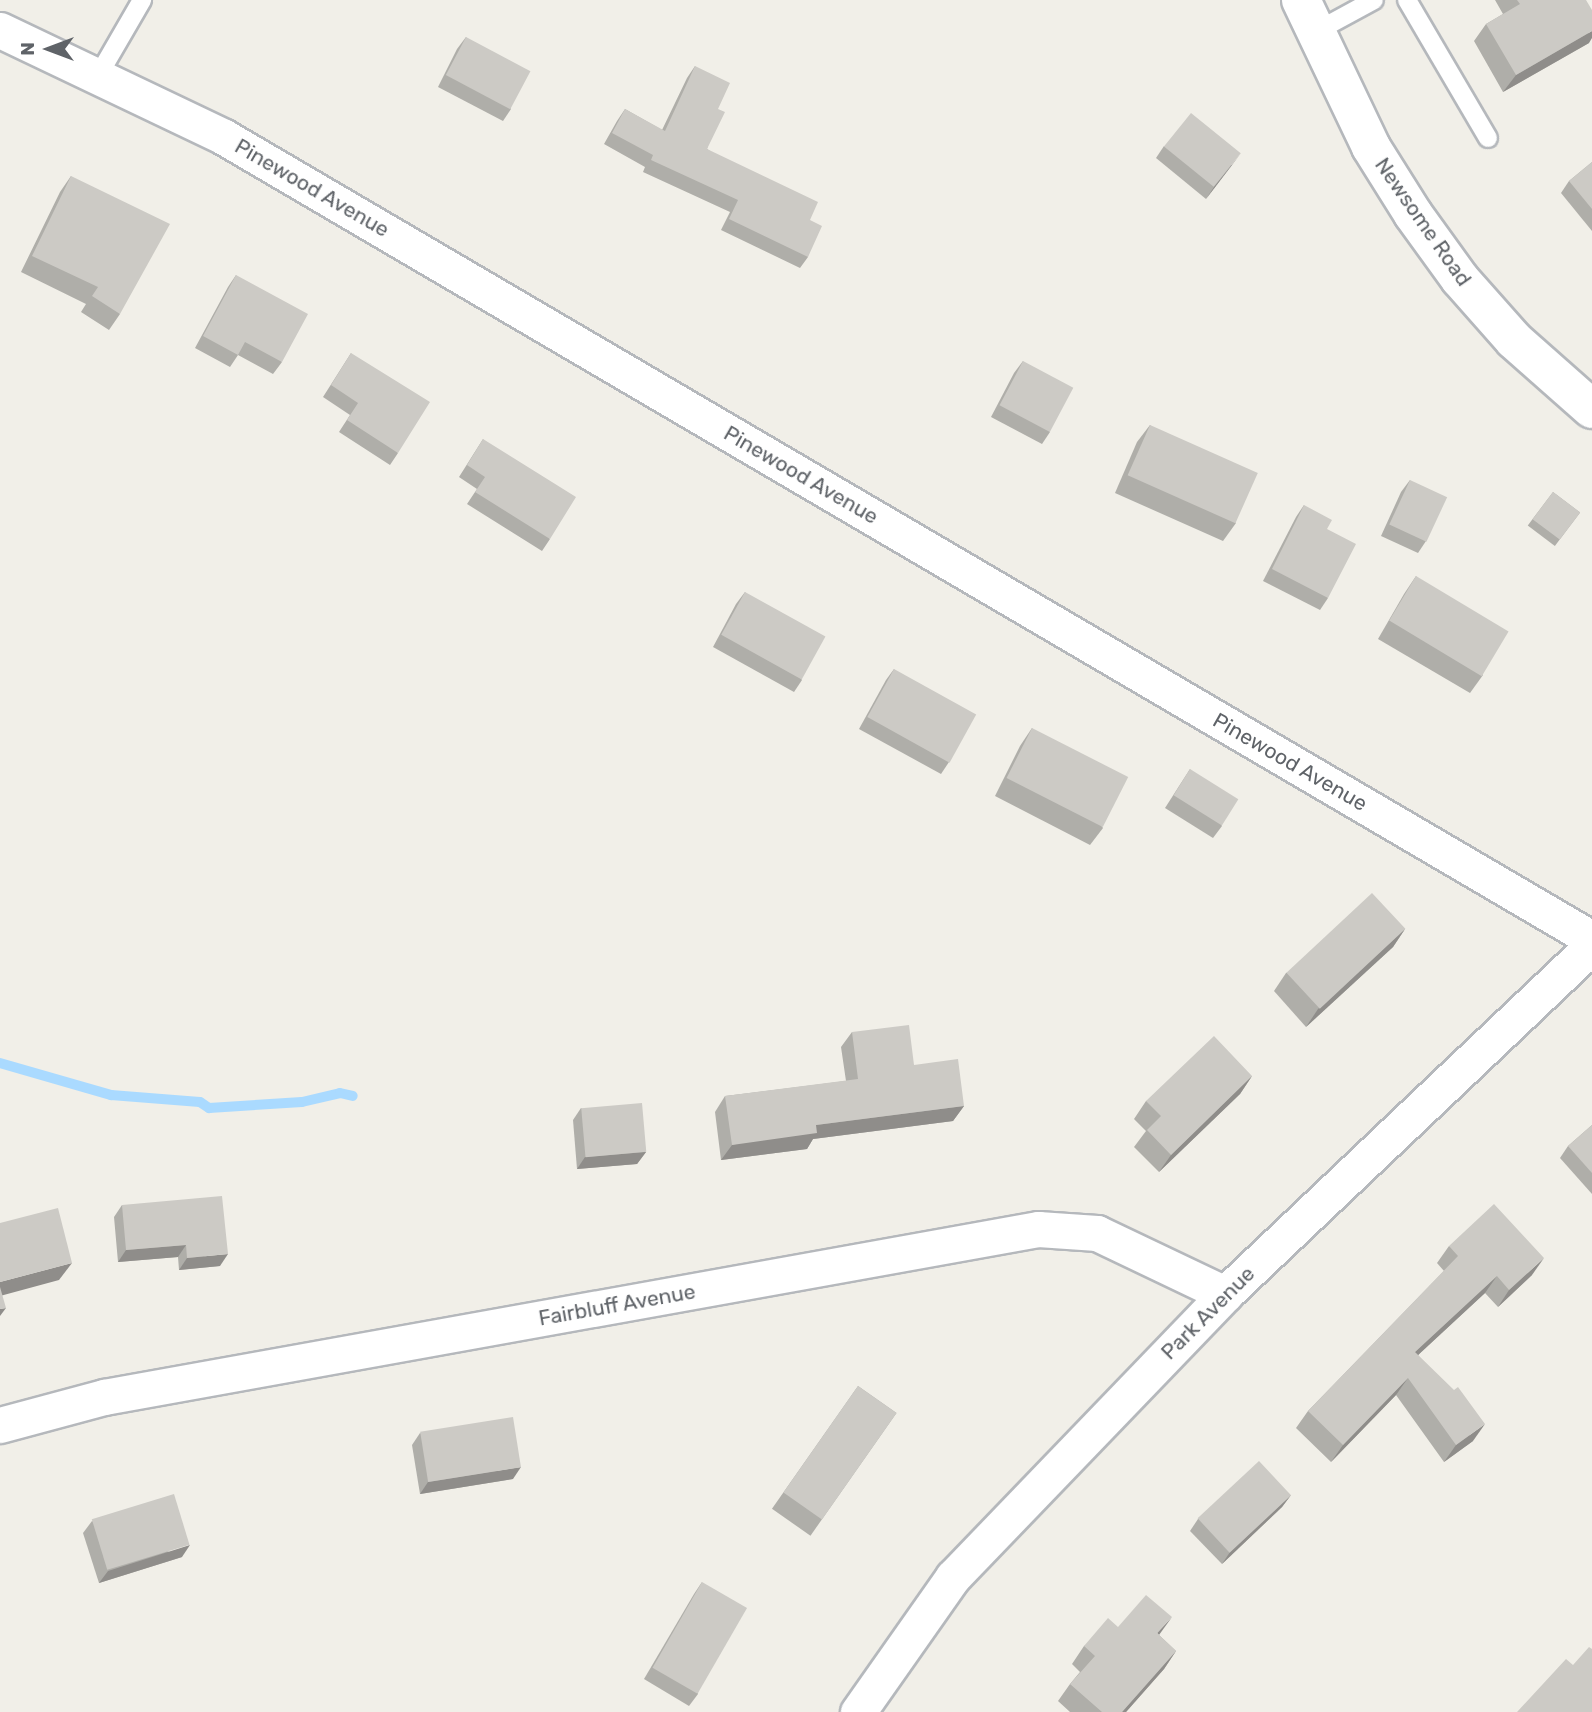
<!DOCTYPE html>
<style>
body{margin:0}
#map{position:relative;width:1592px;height:1712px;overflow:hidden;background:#f1efe8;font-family:Rubik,sans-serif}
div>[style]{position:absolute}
.stream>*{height:10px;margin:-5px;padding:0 5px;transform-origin:5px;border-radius:5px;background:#aadaff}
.roads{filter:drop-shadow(2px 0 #b5b8bc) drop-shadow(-2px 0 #b5b8bc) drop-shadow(0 2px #b5b8bc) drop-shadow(0 -2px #b5b8bc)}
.service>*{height:18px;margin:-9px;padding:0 9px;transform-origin:9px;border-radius:9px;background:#fff}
.minor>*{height:35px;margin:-17.5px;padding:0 17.5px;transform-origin:17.5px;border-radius:17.5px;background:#fff}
.tertiary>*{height:38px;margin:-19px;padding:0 19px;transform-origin:19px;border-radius:19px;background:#fff}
.wall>*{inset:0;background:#afaea9;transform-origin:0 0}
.shaded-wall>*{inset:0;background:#8f8d8a}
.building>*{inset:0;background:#cccac5;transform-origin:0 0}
span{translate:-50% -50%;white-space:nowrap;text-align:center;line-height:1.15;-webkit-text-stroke:6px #fff;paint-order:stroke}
.street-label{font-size:21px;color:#5f6368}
.north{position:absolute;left:14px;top:14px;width:70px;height:70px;-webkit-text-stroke:5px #fff;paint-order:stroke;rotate:270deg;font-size:19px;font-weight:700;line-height:28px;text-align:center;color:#5f6368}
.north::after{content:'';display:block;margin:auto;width:24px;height:32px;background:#5f6368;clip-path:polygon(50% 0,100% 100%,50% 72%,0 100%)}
</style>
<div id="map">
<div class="stream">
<i style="left:0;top:1063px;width:116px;rotate:16.1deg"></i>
<i style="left:111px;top:1095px;width:89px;rotate:4.5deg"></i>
<i style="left:200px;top:1102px;width:11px;rotate:34deg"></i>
<i style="left:209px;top:1108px;width:93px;rotate:-3.7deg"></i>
<i style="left:302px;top:1102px;width:39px;rotate:-13deg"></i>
<i style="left:340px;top:1093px;width:13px;rotate:13deg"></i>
</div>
<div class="roads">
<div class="service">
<i style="left:1407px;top:0;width:160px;rotate:59.6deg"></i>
<i style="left:1315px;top:32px;width:67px;rotate:-28.5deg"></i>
<i style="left:98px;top:76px;width:88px;rotate:-59.9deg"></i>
</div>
<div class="minor">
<i style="left:0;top:30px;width:248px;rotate:25.5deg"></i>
<i style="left:224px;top:137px;width:1586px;rotate:30.38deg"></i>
<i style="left:0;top:1425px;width:108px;rotate:-15.1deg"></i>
<i style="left:104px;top:1397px;width:949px;rotate:-10.2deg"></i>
<i style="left:1038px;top:1229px;width:59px;rotate:3.9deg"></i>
<i style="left:1097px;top:1233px;width:142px;rotate:25.5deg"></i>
<i style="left:858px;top:1712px;width:165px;rotate:-54.9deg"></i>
<i style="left:953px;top:1577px;width:393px;rotate:-46.1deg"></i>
<i style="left:1225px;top:1294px;width:506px;rotate:-43.48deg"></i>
</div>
<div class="tertiary">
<i style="left:1301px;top:0;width:163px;rotate:64.5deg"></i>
<i style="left:1371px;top:147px;width:79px;rotate:57.9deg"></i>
<i style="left:1413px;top:214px;width:80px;rotate:54.1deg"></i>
<i style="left:1460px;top:279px;width:81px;rotate:48.5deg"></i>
<i style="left:1514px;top:340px;width:104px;rotate:41.5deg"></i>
</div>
</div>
<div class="wall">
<i style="clip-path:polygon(1495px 0,1586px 0,1589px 43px,1503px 92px,1474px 41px,1486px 24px,1503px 14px)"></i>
<i style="clip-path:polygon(466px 37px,511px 109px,503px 121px,438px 87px,457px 49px)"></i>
<i style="clip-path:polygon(695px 66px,718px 109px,707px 149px,810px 220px,808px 257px,800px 268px,721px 230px,730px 212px,643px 172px,645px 167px,604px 144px,617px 121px,625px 109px,662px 130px,687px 78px)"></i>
<i style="clip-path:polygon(1164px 146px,1232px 165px,1206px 199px,1156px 158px)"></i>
<i style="clip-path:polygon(1592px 162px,1592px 231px,1561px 193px,1569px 181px)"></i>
<i style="clip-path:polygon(71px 176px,120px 314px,109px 330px,81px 312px,86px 304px,21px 272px,60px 192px)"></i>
<i style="clip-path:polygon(236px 275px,282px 362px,273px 374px,238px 355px,230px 367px,195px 348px,228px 287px)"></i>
<i style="clip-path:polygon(351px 353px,398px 453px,390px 465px,339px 432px,350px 415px,323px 397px)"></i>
<i style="clip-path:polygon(1023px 361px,1050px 432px,1042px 444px,991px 417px,1014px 373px)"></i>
<i style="clip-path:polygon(1150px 425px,1236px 523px,1223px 541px,1115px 493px,1137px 442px)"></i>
<i style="clip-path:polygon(483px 439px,550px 539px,542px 551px,467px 504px,477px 489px,459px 477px)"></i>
<i style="clip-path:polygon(1410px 480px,1426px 541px,1418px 553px,1381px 536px,1401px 492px)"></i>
<i style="left:1553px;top:492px;width:34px;height:42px;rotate:37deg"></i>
<i style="clip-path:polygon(1304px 505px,1328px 598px,1320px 610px,1263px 581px,1296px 517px)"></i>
<i style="clip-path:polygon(1416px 576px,1483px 675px,1470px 693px,1378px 639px,1404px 594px)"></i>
<i style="clip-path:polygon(745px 592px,802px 680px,794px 692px,713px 647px,736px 604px)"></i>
<i style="clip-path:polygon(894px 669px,949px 762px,941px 774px,859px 729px,886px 680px)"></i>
<i style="clip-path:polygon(1032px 728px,1103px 828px,1090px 845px,995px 796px,1020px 746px)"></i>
<i style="clip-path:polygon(1190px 769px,1222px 826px,1213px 838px,1165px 808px)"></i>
<i style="clip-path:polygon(1405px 929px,1393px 947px,1306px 1027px,1274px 991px,1286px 973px)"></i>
<i style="clip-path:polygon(852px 1032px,914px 1065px,964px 1106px,953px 1121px,813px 1139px,807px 1149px,721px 1160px,715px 1112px,725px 1096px,846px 1081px,841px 1047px)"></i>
<i style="clip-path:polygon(1252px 1076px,1240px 1094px,1159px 1172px,1134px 1147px,1146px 1131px,1134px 1119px,1146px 1101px)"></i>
<i style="clip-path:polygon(581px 1108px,646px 1152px,637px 1164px,577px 1169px,573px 1120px)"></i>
<i style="clip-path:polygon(1592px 1125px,1592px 1194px,1560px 1158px,1568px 1146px)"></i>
<i style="clip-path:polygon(122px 1205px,220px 1266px,179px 1270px,178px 1257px,118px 1262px,114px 1217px)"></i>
<i style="clip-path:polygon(1449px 1246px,1532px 1275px,1498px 1307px,1485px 1293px,1418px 1355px,1473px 1441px,1444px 1462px,1396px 1395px,1331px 1462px,1296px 1428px,1308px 1411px,1444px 1271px,1437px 1263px)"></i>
<i style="left:858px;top:1386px;width:47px;height:150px;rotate:35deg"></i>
<i style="clip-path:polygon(420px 1433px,513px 1479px,420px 1494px,412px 1445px)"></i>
<i style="clip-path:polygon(1291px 1495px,1282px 1507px,1222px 1564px,1190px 1531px,1198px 1519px)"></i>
<i style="clip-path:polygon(92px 1521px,182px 1557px,99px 1583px,83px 1533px)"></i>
<i style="clip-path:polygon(702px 1582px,698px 1694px,689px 1706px,644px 1679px,694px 1594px)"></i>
<i style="clip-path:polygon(1118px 1627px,1159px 1635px,1176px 1651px,1164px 1669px,1126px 1712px,1070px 1712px,1058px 1701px,1070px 1684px,1080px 1672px,1072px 1664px,1084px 1646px)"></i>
</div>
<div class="shaded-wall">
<i style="clip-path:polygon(1592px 31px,1592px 38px,1589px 43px,1503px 92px,1516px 75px)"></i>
<i style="clip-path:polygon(1241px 153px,1232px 165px,1206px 199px,1214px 187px)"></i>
<i style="clip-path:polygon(1405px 929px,1393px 947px,1306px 1027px,1318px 1009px)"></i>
<i style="clip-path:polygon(1252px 1076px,1240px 1094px,1159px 1172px,1171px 1155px)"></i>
<i style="clip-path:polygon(964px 1106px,953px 1121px,813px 1139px,807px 1149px,721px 1160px,732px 1145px,816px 1125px)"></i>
<i style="clip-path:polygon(646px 1152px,637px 1164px,577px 1169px,585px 1157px)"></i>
<i style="clip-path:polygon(186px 1245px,178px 1257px,118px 1262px,126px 1250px)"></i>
<i style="clip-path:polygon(228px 1254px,220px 1266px,179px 1270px,187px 1258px)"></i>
<i style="clip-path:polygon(1544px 1258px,1532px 1275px,1498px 1307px,1509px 1290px)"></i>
<i style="clip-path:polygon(72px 1263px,59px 1280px,0 1296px,0 1282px)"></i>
<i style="clip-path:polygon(1497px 1276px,1485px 1293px,1403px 1369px,1415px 1352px)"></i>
<i style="clip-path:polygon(6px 1308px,0 1316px,0 1309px)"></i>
<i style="clip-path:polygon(1408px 1378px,1396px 1395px,1331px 1462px,1343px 1445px)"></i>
<i style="clip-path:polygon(1485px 1424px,1473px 1441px,1444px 1462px,1456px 1445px)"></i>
<i style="clip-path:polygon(521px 1467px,513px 1479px,420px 1494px,428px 1482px)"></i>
<i style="clip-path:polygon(1291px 1495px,1282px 1507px,1222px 1564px,1230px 1552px)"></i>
<i style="clip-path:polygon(190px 1545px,182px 1557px,99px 1583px,108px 1571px)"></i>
<i style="clip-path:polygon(1172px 1617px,1159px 1635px,1157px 1633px)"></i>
<i style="clip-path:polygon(1176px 1651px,1164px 1669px,1126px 1712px,1122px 1712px)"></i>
</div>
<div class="building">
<i style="clip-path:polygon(1517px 0,1586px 0,1592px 10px,1592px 31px,1516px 75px,1486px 24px,1520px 4px)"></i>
<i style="left:466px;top:37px;width:73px;height:43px;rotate:28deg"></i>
<i style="clip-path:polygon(695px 66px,730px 83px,718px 109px,725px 112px,707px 149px,818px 202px,810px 220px,822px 226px,808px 257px,729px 219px,738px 200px,651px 160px,653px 155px,612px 133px,625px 109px,665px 131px)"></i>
<i style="left:1191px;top:113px;width:64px;height:43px;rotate:39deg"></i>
<i style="clip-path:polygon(1592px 162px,1592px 209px,1569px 181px)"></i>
<i style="clip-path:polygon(71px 176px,170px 224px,120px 314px,92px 296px,98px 287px,32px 256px)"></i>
<i style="clip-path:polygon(236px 275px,308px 314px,282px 362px,245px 342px,238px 355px,203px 336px)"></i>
<i style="clip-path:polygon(351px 353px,430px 402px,398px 453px,347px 420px,358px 403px,331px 385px)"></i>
<i style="left:1023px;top:361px;width:57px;height:50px;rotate:28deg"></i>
<i style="left:1150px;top:425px;width:118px;height:55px;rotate:24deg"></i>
<i style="clip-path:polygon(483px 439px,576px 497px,550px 539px,475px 492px,485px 477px,467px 465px)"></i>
<i style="left:1410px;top:480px;width:41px;height:49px;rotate:25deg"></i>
<i style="left:1553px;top:492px;width:34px;height:34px;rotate:37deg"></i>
<i style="clip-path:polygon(1304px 505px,1332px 520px,1327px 529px,1356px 544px,1328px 598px,1272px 569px)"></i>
<i style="left:1416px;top:576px;width:108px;height:52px;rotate:31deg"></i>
<i style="left:745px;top:592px;width:92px;height:49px;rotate:29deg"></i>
<i style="left:894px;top:669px;width:94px;height:55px;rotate:29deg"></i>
<i style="left:1032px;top:728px;width:108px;height:56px;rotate:27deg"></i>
<i style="left:1190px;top:769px;width:57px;height:31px;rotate:32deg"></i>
<i style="left:1372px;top:893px;width:49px;height:117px;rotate:47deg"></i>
<i style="clip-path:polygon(909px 1025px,914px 1065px,958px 1059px,964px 1106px,816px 1125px,817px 1133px,732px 1145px,725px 1096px,858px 1079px,852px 1032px)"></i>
<i style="clip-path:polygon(1214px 1036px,1252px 1076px,1171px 1155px,1147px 1130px,1161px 1116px,1146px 1101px)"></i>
<i style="left:642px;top:1103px;width:49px;height:61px;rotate:85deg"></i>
<i style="clip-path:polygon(1592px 1125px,1592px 1173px,1568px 1146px)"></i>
<i style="clip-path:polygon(222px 1196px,228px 1254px,187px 1258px,186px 1245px,126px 1250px,122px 1205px)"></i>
<i style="clip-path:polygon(1494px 1204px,1544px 1258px,1509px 1290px,1497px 1276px,1415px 1352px,1454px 1390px,1458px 1387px,1485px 1424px,1456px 1445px,1408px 1378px,1343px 1445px,1308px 1411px,1458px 1256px,1449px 1246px)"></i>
<i style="clip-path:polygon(58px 1208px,72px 1263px,0 1282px,0 1223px)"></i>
<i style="clip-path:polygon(0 1287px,6px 1308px,0 1309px)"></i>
<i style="left:858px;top:1386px;width:47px;height:130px;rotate:35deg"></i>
<i style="left:513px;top:1417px;width:51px;height:94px;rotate:81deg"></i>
<i style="left:1259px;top:1461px;width:47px;height:84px;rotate:47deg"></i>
<i style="left:174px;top:1494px;width:53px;height:86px;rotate:73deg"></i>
<i style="left:702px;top:1582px;width:52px;height:99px;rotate:30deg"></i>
<i style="clip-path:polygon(1146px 1595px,1172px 1617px,1157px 1633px,1176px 1651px,1122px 1712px,1102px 1712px,1070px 1684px,1095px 1656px,1084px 1646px,1108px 1618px,1118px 1627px)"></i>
<i style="clip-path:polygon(1589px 1647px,1592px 1649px,1592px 1712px,1517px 1712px,1566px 1659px,1573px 1665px)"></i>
</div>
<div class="street-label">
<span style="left:312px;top:188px;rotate:30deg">Pinewood Avenue</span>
<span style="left:1423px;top:222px;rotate:55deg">Newsome Road</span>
<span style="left:801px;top:475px;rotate:30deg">Pinewood Avenue</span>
<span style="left:1290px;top:762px;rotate:30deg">Pinewood Avenue</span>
<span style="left:617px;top:1305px;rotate:-10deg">Fairbluff Avenue</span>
<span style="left:1208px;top:1313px;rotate:-45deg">Park Avenue</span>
</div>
<div class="north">N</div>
</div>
